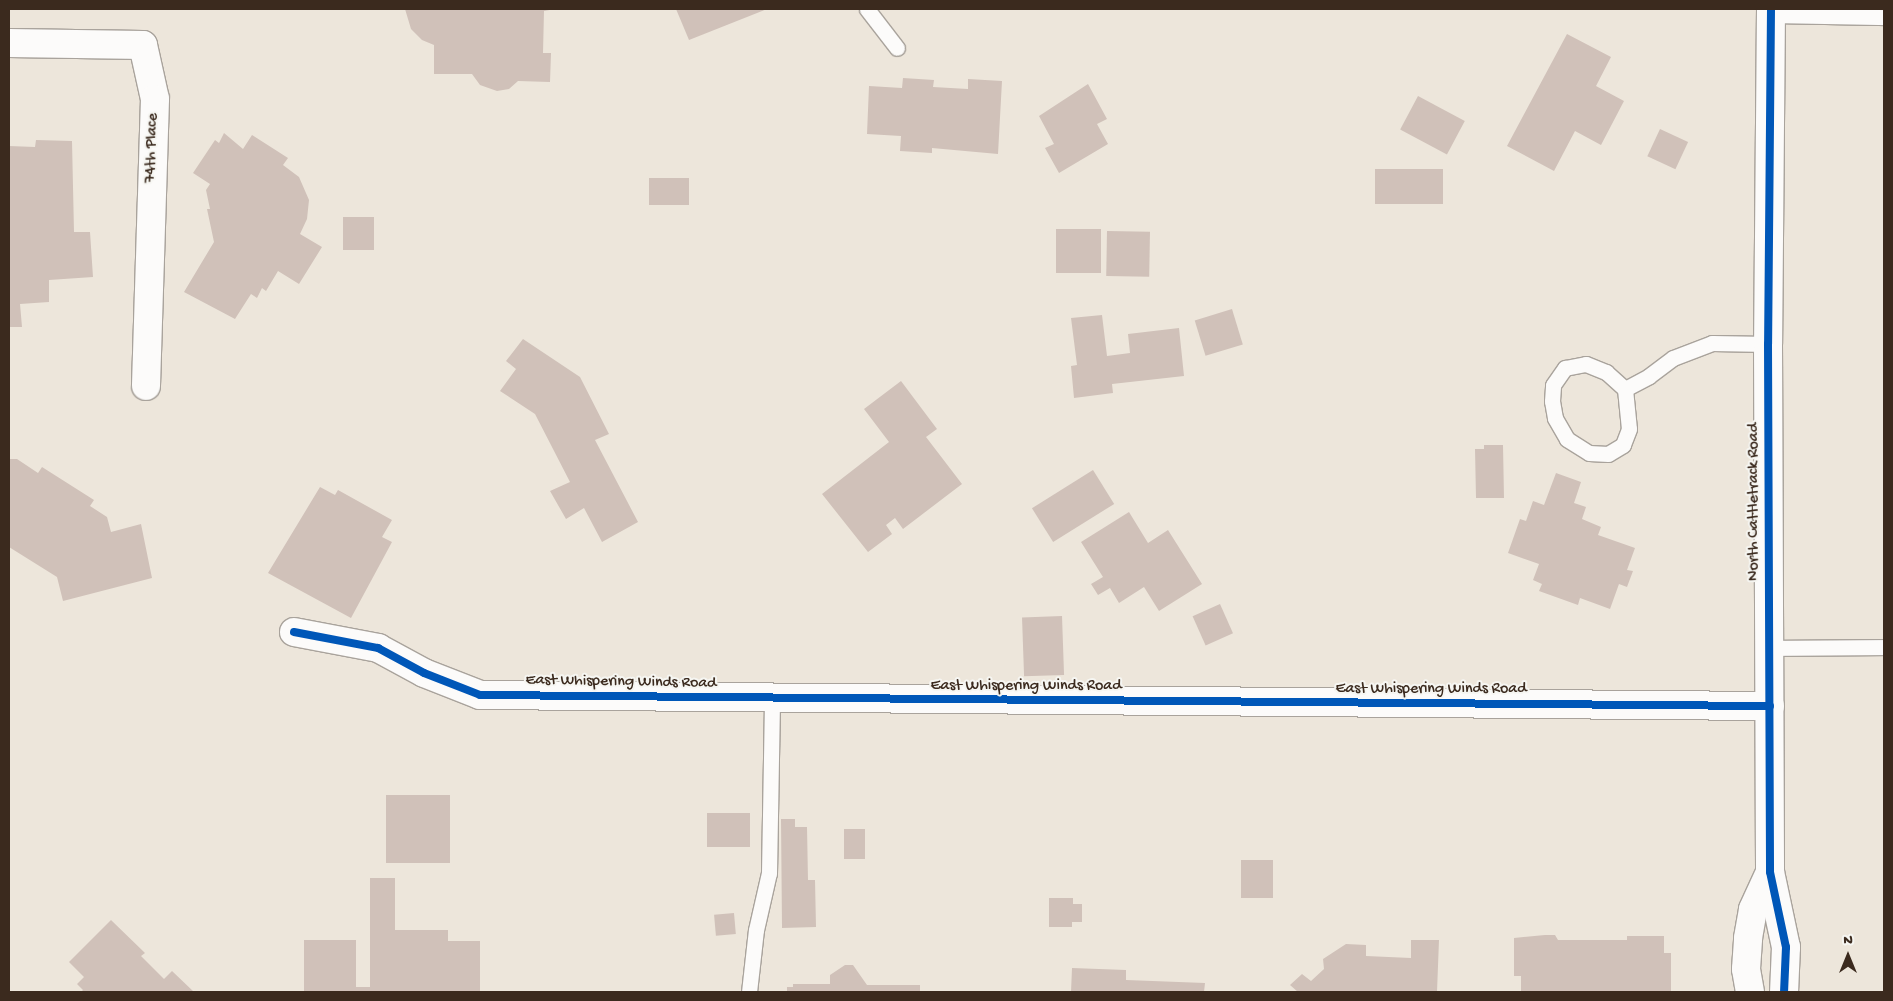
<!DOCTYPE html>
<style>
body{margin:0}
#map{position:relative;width:1893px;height:1001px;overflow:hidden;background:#ede6db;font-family:"Gochi Hand",sans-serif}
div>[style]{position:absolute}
.building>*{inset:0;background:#d0c1b9;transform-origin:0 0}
.roads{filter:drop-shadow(1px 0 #a9a39c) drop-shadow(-1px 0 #a9a39c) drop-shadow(0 1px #a9a39c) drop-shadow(0 -1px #a9a39c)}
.lane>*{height:15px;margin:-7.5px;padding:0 7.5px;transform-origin:7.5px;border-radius:7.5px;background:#fcfbfa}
.street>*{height:28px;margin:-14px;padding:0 14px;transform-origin:14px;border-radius:14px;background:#fcfbfa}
.cycleway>*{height:8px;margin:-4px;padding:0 4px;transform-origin:4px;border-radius:4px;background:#0057b8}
span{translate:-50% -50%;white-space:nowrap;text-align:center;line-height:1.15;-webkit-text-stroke:4px #f6f6f2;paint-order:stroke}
.street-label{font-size:16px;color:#3b2a1e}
.frame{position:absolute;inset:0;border:10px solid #3b2a1e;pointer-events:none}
.north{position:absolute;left:1823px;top:931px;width:50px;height:50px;-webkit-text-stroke:4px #f6f6f2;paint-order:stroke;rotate:0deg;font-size:14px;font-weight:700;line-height:20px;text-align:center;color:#3b2a1e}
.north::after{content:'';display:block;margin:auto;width:18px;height:22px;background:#3b2a1e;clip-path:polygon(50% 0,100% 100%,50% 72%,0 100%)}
</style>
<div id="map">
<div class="building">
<i style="clip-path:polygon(405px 9px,555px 9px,544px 11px,543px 53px,551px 53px,550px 82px,518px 81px,509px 89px,497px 91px,480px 85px,472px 74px,434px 74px,434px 45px,422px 40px,411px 29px)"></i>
<i style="clip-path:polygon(676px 9px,767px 9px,689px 40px)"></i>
<i style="clip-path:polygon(1567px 34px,1611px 57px,1596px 86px,1624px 101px,1601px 145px,1575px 131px,1554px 171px,1507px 146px)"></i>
<i style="clip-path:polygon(903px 78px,934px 80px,933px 87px,968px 89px,968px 79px,1002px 81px,998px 154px,932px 148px,932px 153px,900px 151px,901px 136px,867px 134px,869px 86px,902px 88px)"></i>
<i style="clip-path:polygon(1088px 84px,1107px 119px,1097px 124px,1108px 144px,1059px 173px,1045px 148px,1054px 144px,1039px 116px)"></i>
<i style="left:1418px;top:96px;width:53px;height:38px;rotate:28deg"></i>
<i style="left:1660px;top:129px;width:31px;height:30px;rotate:25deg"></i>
<i style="clip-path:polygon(224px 133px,243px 149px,252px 135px,288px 158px,283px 165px,299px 177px,309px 200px,307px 219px,300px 234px,322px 247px,299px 284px,278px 271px,266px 291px,262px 288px,257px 298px,251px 294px,235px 319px,184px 292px,214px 242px,207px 209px,210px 209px,206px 190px,210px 184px,193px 173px,215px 140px,219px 143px)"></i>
<i style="clip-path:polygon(36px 140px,72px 141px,74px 232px,90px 232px,93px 277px,49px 280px,49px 302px,20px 304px,22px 327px,9px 327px,9px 146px,35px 147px)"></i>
<i style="left:1375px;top:169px;width:68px;height:35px"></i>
<i style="left:649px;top:178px;width:40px;height:27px"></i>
<i style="left:343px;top:217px;width:31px;height:33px"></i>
<i style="left:1056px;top:229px;width:45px;height:44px"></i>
<i style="left:1107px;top:231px;width:43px;height:45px;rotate:1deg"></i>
<i style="left:1232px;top:309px;width:37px;height:39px;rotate:73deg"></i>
<i style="clip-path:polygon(1102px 315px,1107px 356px,1130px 353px,1128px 334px,1179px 328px,1184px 376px,1112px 384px,1113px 393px,1074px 398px,1071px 366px,1077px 365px,1071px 318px)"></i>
<i style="clip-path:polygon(523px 339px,580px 377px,609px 434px,595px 440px,638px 522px,602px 542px,584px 508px,566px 519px,550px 491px,570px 482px,535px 414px,500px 391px,516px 369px,506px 361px)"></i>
<i style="clip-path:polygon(901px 381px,937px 429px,926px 437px,962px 484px,903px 529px,895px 518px,886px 525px,892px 534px,868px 552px,822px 494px,889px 442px,864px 409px)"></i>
<i style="clip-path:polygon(1484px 445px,1503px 445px,1504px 498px,1476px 498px,1475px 449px,1484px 449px)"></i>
<i style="clip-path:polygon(9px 459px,17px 459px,38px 473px,42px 467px,94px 500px,90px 506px,107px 517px,111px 532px,141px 524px,152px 578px,63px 601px,57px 577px,9px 547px)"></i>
<i style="left:1093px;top:470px;width:40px;height:72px;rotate:58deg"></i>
<i style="clip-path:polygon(1556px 473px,1581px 482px,1574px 503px,1586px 507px,1582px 519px,1601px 527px,1598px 535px,1635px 548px,1627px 570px,1633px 571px,1627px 587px,1619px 584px,1610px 609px,1580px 598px,1578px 605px,1539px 591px,1542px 584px,1533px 580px,1539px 564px,1508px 553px,1520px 519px,1526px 521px,1533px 501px,1544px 505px)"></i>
<i style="clip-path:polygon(320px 487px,335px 495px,338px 490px,392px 520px,382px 537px,392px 542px,351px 618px,268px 573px)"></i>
<i style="clip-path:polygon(1129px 512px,1148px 543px,1168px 530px,1202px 584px,1159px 611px,1144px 587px,1119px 603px,1110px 588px,1098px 595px,1091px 584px,1103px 577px,1081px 542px)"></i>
<i style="left:1220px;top:604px;width:32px;height:30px;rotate:66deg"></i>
<i style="left:1062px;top:616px;width:59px;height:40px;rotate:88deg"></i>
<i style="left:386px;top:795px;width:64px;height:68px"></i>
<i style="left:707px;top:813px;width:43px;height:34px"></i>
<i style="clip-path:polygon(781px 819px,795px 819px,795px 827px,807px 827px,808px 880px,815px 880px,816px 927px,782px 928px)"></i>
<i style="left:844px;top:829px;width:21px;height:30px"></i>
<i style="left:1241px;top:860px;width:32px;height:38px"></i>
<i style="clip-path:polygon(370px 878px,395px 878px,395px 930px,448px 930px,448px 941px,480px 941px,480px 992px,304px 992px,304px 940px,356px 940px,356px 987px,370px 987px)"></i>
<i style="clip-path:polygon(1049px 898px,1073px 898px,1073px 904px,1082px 904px,1082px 922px,1072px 922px,1072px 927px,1049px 927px)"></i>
<i style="left:734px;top:913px;width:21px;height:20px;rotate:85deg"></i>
<i style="clip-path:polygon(111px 920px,145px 953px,141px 956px,164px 979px,172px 971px,194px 992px,81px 992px,83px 990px,77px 984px,84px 977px,69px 962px)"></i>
<i style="clip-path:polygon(1545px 935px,1555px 935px,1558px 940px,1627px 940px,1627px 936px,1664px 936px,1664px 953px,1671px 953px,1671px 992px,1521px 992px,1521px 976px,1514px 976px,1514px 938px)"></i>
<i style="clip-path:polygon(1411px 940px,1439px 940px,1437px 992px,1298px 992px,1290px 985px,1302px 974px,1311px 981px,1324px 969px,1323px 959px,1346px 944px,1366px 945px,1366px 956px,1411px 958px)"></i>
<i style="clip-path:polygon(845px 965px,853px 965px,867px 985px,920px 985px,920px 992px,787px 992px,787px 987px,793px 987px,793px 984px,830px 984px,830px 975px)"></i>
<i style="clip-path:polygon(1072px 968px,1126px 970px,1126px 980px,1205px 983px,1204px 992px,1071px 992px)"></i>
</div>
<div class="roads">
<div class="lane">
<i style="left:867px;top:9px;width:49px;rotate:52.4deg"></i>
<i style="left:1765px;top:15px;width:119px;rotate:1deg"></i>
<i style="left:1625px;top:389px;width:40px;rotate:84.3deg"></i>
<i style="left:1629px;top:429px;width:17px;rotate:111deg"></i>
<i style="left:1623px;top:445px;width:17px;rotate:149deg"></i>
<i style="left:1608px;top:454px;width:19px;rotate:-177deg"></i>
<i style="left:1589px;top:453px;width:26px;rotate:-148deg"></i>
<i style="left:1567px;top:439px;width:24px;rotate:-120deg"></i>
<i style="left:1555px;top:418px;width:17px;rotate:-100deg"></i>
<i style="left:1552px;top:401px;width:16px;rotate:-86deg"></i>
<i style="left:1553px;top:385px;width:21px;rotate:-55deg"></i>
<i style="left:1565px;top:368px;width:21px;rotate:-11deg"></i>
<i style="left:1586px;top:364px;width:22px;rotate:22deg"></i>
<i style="left:1606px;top:372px;width:25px;rotate:42deg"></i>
<i style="left:1625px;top:389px;width:27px;rotate:-28deg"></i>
<i style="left:1649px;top:376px;width:30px;rotate:-37deg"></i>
<i style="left:1673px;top:358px;width:42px;rotate:-21deg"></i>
<i style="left:1712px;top:343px;width:56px;rotate:1deg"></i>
<i style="left:1769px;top:648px;width:115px;rotate:-0.5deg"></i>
<i style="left:749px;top:992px;width:62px;rotate:-83.6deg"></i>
<i style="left:756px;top:930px;width:58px;rotate:-77.2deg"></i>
<i style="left:769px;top:873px;width:174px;rotate:-89deg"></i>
</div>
<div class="street">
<i style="left:1771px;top:9px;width:335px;rotate:90.5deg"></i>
<i style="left:1768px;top:344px;width:528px;rotate:89.78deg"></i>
<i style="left:1770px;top:872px;width:77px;rotate:78deg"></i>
<i style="left:1786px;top:947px;width:45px;rotate:92.5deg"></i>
<i style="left:9px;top:43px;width:134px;rotate:0.9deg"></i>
<i style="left:143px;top:45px;width:55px;rotate:77.5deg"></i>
<i style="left:155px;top:99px;width:287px;rotate:91.8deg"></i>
<i style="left:294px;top:632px;width:86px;rotate:10.8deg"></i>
<i style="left:378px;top:648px;width:52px;rotate:28.5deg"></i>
<i style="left:424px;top:673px;width:60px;rotate:21.4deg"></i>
<i style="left:480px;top:695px;width:1290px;rotate:0.49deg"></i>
<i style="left:1750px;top:992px;width:23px;rotate:-100deg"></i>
<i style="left:1746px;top:969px;width:31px;rotate:-86deg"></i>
<i style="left:1748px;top:938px;width:29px;rotate:-80deg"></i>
<i style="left:1753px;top:909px;width:41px;rotate:-65.3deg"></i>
</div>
</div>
<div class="cycleway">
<i style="left:1771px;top:9px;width:335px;rotate:90.5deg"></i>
<i style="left:1768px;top:344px;width:528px;rotate:89.78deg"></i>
<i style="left:1770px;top:872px;width:77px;rotate:78deg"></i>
<i style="left:1786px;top:947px;width:45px;rotate:92.5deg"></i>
<i style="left:294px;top:632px;width:86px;rotate:10.8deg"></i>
<i style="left:378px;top:648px;width:52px;rotate:28.5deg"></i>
<i style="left:424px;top:673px;width:60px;rotate:21.4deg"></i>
<i style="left:480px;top:695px;width:1290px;rotate:0.49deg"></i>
</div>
<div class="street-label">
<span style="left:153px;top:148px;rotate:-88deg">74th Place</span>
<span style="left:1755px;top:502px;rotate:-90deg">North Cattletrack Road</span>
<span style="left:621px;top:683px;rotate:1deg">East Whispering Winds Road</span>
<span style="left:1026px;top:687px">East Whispering Winds Road</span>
<span style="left:1431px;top:690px">East Whispering Winds Road</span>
</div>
<div class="frame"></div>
<div class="north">N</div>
</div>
